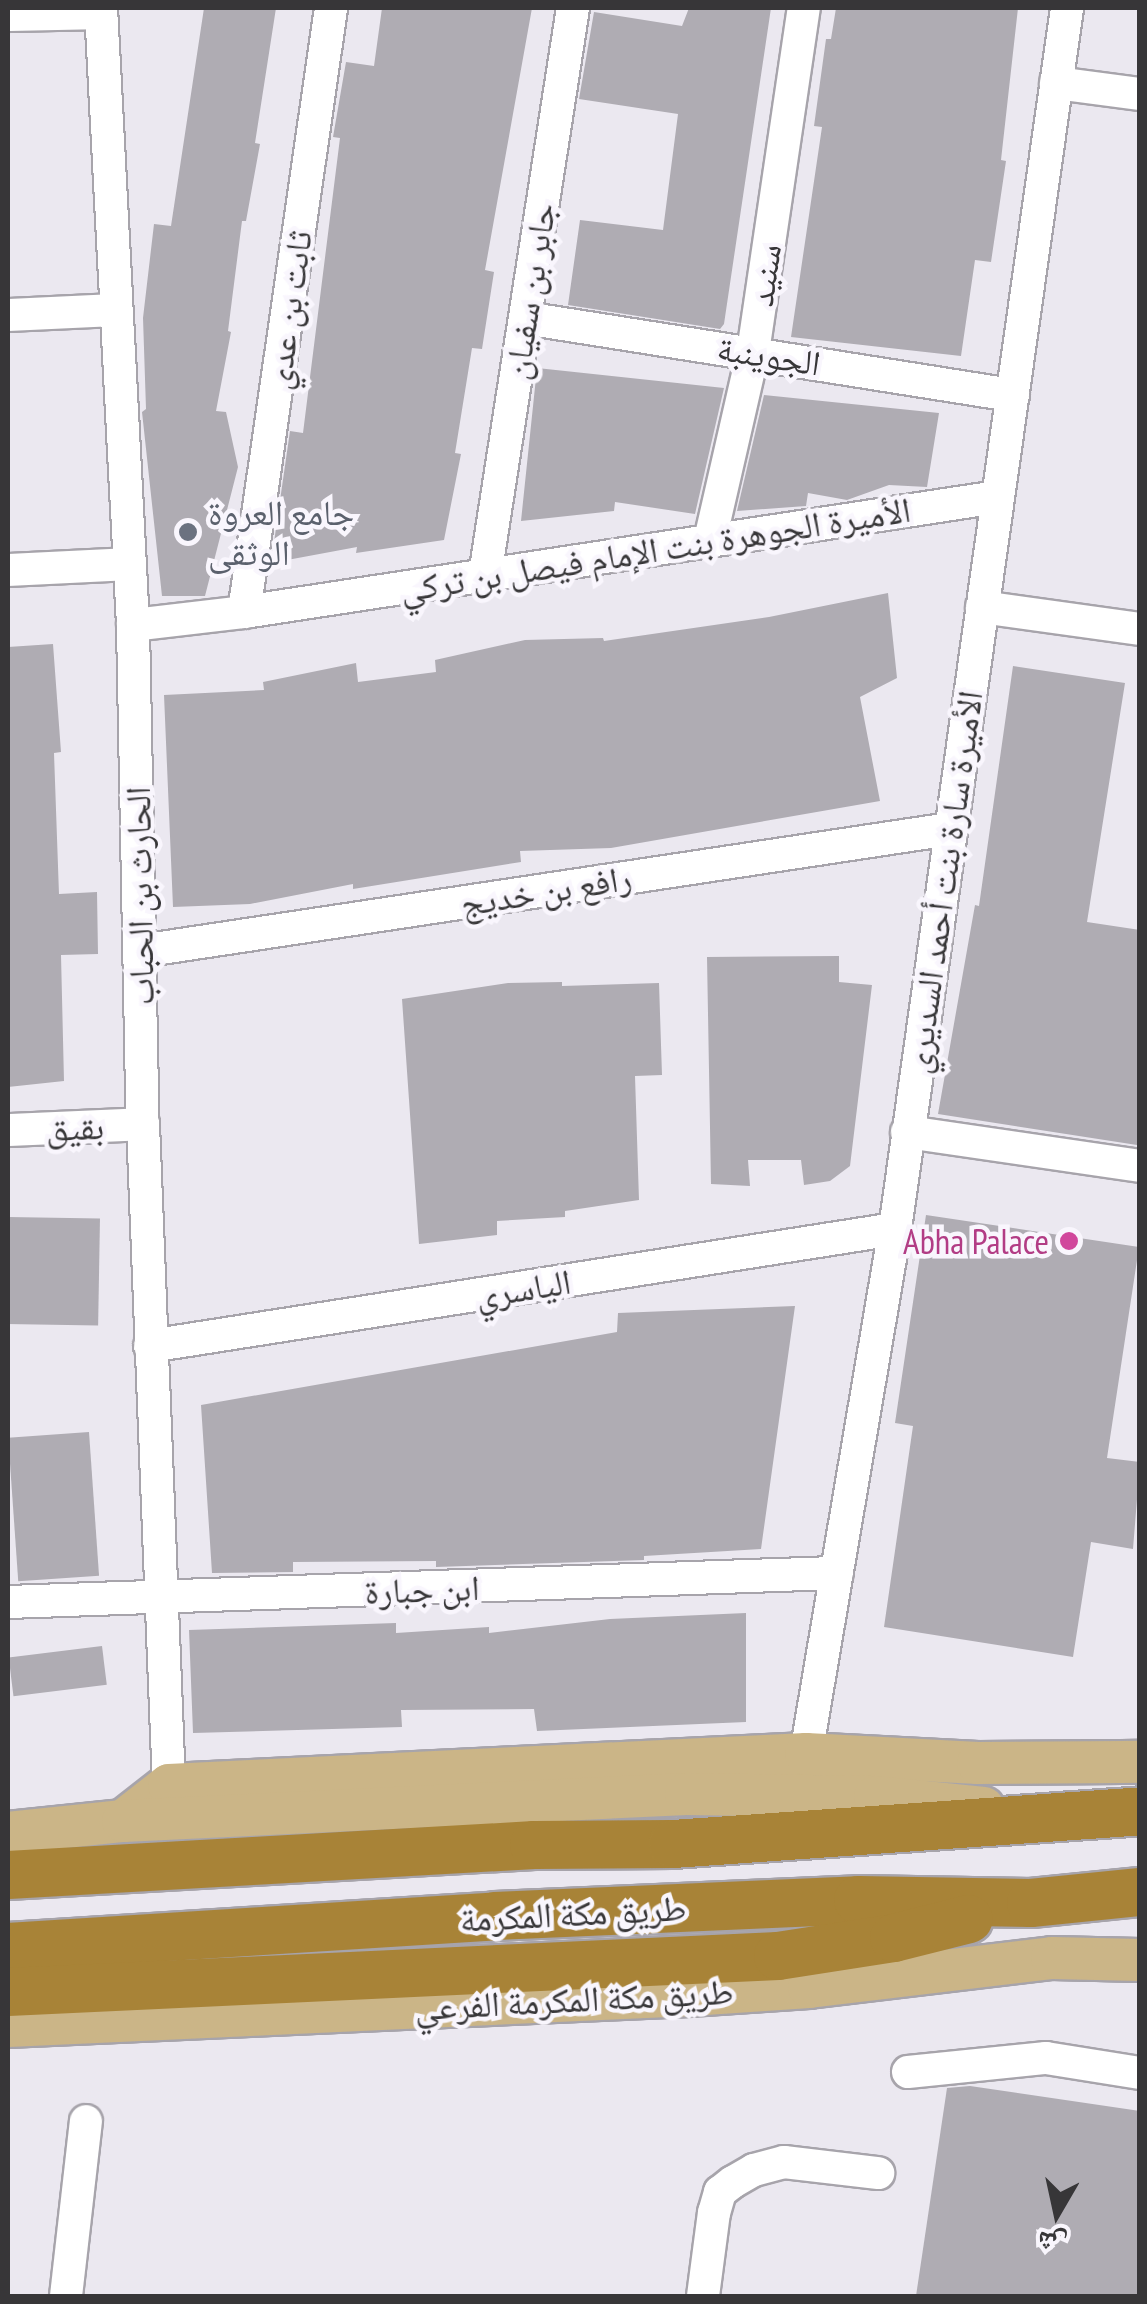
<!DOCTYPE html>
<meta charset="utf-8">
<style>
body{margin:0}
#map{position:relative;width:1147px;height:2304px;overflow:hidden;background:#ebe8f0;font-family:"PT Sans Narrow","Noto Naskh Arabic",sans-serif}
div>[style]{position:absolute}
.building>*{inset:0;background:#afacb3;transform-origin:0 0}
.roads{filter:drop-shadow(2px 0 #a7a4ab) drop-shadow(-2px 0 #a7a4ab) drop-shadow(0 2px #a7a4ab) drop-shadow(0 -2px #a7a4ab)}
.minor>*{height:32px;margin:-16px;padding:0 16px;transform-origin:16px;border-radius:16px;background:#fff}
.major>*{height:42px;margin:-21px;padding:0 21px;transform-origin:21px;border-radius:21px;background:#cbb587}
.highway>*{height:48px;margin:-24px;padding:0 24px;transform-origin:24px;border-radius:24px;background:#a88337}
.dots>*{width:28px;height:28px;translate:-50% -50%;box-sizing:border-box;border:5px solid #f9f6fd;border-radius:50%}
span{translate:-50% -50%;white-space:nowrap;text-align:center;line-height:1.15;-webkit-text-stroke:9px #f9f6fd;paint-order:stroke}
.street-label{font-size:35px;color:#373638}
.worship-label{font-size:35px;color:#5b616d}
.left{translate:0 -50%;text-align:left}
.hotel-label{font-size:35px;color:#b23c85}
.right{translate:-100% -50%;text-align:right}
.frame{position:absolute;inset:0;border:10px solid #373638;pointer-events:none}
.north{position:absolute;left:1007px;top:2164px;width:100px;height:100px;-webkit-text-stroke:8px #f9f6fd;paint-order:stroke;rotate:189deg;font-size:28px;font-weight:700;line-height:40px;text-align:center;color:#373638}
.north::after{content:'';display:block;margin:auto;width:35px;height:45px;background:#373638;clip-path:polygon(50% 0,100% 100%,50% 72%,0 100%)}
</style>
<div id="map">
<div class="building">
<i style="clip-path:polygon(204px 8px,276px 8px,255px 143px,260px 144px,246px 221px,242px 221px,228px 331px,231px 332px,216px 411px,226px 412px,238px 467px,205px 596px,162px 596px,142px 412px,146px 409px,143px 318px,154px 224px,171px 226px)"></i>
<i style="clip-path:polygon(382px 8px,532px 8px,485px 270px,494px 272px,482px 349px,472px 348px,455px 453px,461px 454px,444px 540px,356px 553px,357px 547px,271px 563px,290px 431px,303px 433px,340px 138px,333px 137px,346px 62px,374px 66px)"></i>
<i style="clip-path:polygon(689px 8px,771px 8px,724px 324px,720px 329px,568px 305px,580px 220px,663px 230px,678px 114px,579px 99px,594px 12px,682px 26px)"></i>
<i style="clip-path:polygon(836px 8px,1018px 8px,1001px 160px,1006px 161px,991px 262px,975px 260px,961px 356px,791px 337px,822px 127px,814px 126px,826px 39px,831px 39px)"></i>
<i style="clip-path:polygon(537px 368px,724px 388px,695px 514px,615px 502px,614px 511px,521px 521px)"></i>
<i style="clip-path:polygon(764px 395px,939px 413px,927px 487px,889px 485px,847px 500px,808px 493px,806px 506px,737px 511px)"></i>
<i style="clip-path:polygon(888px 593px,897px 678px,860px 697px,880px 801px,611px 848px,520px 851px,521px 862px,353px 889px,353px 884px,250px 904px,173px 907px,164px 695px,264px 690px,263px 682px,356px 663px,358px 682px,436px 672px,435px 660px,525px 640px,603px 638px,604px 641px,769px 617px)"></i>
<i style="clip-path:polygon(53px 644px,61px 752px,54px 753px,59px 894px,97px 892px,98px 954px,61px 955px,64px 1081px,8px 1087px,8px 647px)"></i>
<i style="clip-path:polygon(1013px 666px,1125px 683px,1087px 922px,1140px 930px,1137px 1145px,938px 1114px,975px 905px,979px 906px)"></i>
<i style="clip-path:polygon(839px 956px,839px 982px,872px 985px,850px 1166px,830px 1181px,804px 1185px,801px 1160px,748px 1160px,750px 1186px,711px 1184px,707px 957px)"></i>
<i style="clip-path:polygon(562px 982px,562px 986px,659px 983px,662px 1075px,635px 1076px,639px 1200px,565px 1211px,565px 1217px,497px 1221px,497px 1235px,419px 1244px,402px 999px,508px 983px)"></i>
<i style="clip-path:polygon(926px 1215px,1139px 1247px,1107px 1458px,1140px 1462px,1133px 1549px,1091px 1542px,1073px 1657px,884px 1627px,913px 1426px,895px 1423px)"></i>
<i style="left:8px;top:1217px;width:92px;height:107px;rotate:1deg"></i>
<i style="clip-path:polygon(795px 1306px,761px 1549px,644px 1556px,644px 1560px,436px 1567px,436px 1561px,293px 1562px,293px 1572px,212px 1573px,201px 1405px,617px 1332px,618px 1313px)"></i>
<i style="left:89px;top:1432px;width:144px;height:81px;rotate:86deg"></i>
<i style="clip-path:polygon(746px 1613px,746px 1722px,537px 1731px,534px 1709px,401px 1710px,402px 1727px,193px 1733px,189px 1630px,396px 1623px,396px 1633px,489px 1627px,489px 1633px,610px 1619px)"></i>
<i style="left:102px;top:1646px;width:39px;height:94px;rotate:83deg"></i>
<i style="clip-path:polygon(970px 2086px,1140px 2111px,1140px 2296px,916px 2296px,947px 2088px)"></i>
</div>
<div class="roads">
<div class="minor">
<i style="left:101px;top:8px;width:618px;rotate:87.03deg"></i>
<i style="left:133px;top:625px;width:499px;rotate:88.9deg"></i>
<i style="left:143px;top:1124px;width:662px;rotate:87.75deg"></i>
<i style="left:8px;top:15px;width:93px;rotate:-1.2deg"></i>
<i style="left:1056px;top:83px;width:85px;rotate:7.5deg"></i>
<i style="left:8px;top:315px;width:107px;rotate:-2.7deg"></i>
<i style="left:525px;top:318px;width:494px;rotate:9deg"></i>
<i style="left:710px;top:540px;width:193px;rotate:-77.1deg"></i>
<i style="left:753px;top:352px;width:348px;rotate:-81.6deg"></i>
<i style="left:8px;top:570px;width:122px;rotate:-2.8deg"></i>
<i style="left:485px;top:575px;width:574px;rotate:-81.18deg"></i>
<i style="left:982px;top:607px;width:160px;rotate:7.9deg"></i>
<i style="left:244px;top:612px;width:610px;rotate:-81.8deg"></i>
<i style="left:133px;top:625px;width:112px;rotate:-6.7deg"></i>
<i style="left:244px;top:612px;width:762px;rotate:-8.68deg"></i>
<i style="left:141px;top:951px;width:818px;rotate:-8.58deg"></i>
<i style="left:8px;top:1130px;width:135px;rotate:-2.5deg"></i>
<i style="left:907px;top:1132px;width:235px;rotate:8.3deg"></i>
<i style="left:150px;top:1346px;width:754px;rotate:-8.93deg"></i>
<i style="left:8px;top:1602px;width:829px;rotate:-2.01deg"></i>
<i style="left:806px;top:1754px;width:532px;rotate:-80.38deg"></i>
<i style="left:895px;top:1229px;width:1233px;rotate:-81.98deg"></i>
<i style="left:908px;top:2072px;width:139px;rotate:-5.8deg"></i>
<i style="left:1046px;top:2058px;width:95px;rotate:9.1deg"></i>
<i style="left:66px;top:2296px;width:176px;rotate:-83.5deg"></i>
<i style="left:703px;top:2296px;width:84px;rotate:-82.5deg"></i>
<i style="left:714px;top:2213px;width:22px;rotate:-74deg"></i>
<i style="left:720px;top:2192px;width:16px;rotate:-38deg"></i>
<i style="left:733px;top:2182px;width:24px;rotate:-30deg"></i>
<i style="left:754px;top:2170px;width:31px;rotate:-15deg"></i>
<i style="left:784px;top:2162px;width:95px;rotate:6.7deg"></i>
</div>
<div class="major">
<i style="left:123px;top:1821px;width:58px;rotate:-38deg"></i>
<i style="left:169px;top:1785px;width:638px;rotate:-2.79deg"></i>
<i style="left:806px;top:1754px;width:172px;rotate:3deg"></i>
<i style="left:978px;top:1763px;width:162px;rotate:-0.4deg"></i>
<i style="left:8px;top:1833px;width:116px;rotate:-6deg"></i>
<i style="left:123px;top:1821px;width:564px;rotate:-2.75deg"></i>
<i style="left:686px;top:1794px;width:189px;rotate:0.9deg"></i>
<i style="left:875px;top:1797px;width:109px;rotate:5.8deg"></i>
<i style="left:8px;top:2026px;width:683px;rotate:-2.6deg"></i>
<i style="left:690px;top:1995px;width:119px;rotate:-3.8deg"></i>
<i style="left:809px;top:1987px;width:245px;rotate:-6.8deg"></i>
<i style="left:1052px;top:1958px;width:88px;rotate:1.3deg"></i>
</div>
<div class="highway">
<i style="left:8px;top:1875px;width:527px;rotate:-3.26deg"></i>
<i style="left:534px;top:1845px;width:139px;rotate:-0.4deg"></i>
<i style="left:673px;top:1844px;width:468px;rotate:-4deg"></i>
<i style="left:8px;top:1947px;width:488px;rotate:-3.6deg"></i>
<i style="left:495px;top:1916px;width:363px;rotate:-2.5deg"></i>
<i style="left:858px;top:1900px;width:173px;rotate:1deg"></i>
<i style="left:1031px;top:1903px;width:110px;rotate:-5.8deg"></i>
<i style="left:8px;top:1992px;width:771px;rotate:-2.68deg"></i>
<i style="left:778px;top:1956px;width:117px;rotate:-8.8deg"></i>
<i style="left:894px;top:1938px;width:77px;rotate:-14.2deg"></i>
</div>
</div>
<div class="dots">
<i style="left:188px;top:532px;background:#6b7280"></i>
<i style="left:1069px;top:1241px;background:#d1479c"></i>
</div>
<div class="street-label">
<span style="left:764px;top:275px;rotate:-82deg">سنيد</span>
<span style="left:529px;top:291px;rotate:-81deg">جابر بن سفيان</span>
<span style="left:288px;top:310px;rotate:-82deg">ثابت بن عدي</span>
<span style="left:769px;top:355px;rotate:9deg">الجوينبة</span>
<span style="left:655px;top:549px;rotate:-9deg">الأميرة الجوهرة بنت الإمام فيصل بن تركي</span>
<span style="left:943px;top:882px;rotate:-82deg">الأميرة سارة بنت أحمد السديري</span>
<span style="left:546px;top:890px;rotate:-9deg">رافع بن خديج</span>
<span style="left:139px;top:896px;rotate:-91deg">الحارث بن الحباب</span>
<span style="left:75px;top:1127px;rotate:-2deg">بقيق</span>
<span style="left:523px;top:1288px;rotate:-9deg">الياسري</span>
<span style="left:422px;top:1589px;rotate:-2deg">ابن جبارة</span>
<span style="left:573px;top:1913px;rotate:-3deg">طريق مكة المكرمة</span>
<span style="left:574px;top:1999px;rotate:-3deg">طريق مكة المكرمة الفرعي</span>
</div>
<div class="worship-label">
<span class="left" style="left:208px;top:532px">جامع العروة<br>الوثقى</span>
</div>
<div class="hotel-label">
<span class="right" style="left:1049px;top:1241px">Abha Palace</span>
</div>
<div class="frame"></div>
<div class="north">ش</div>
</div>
